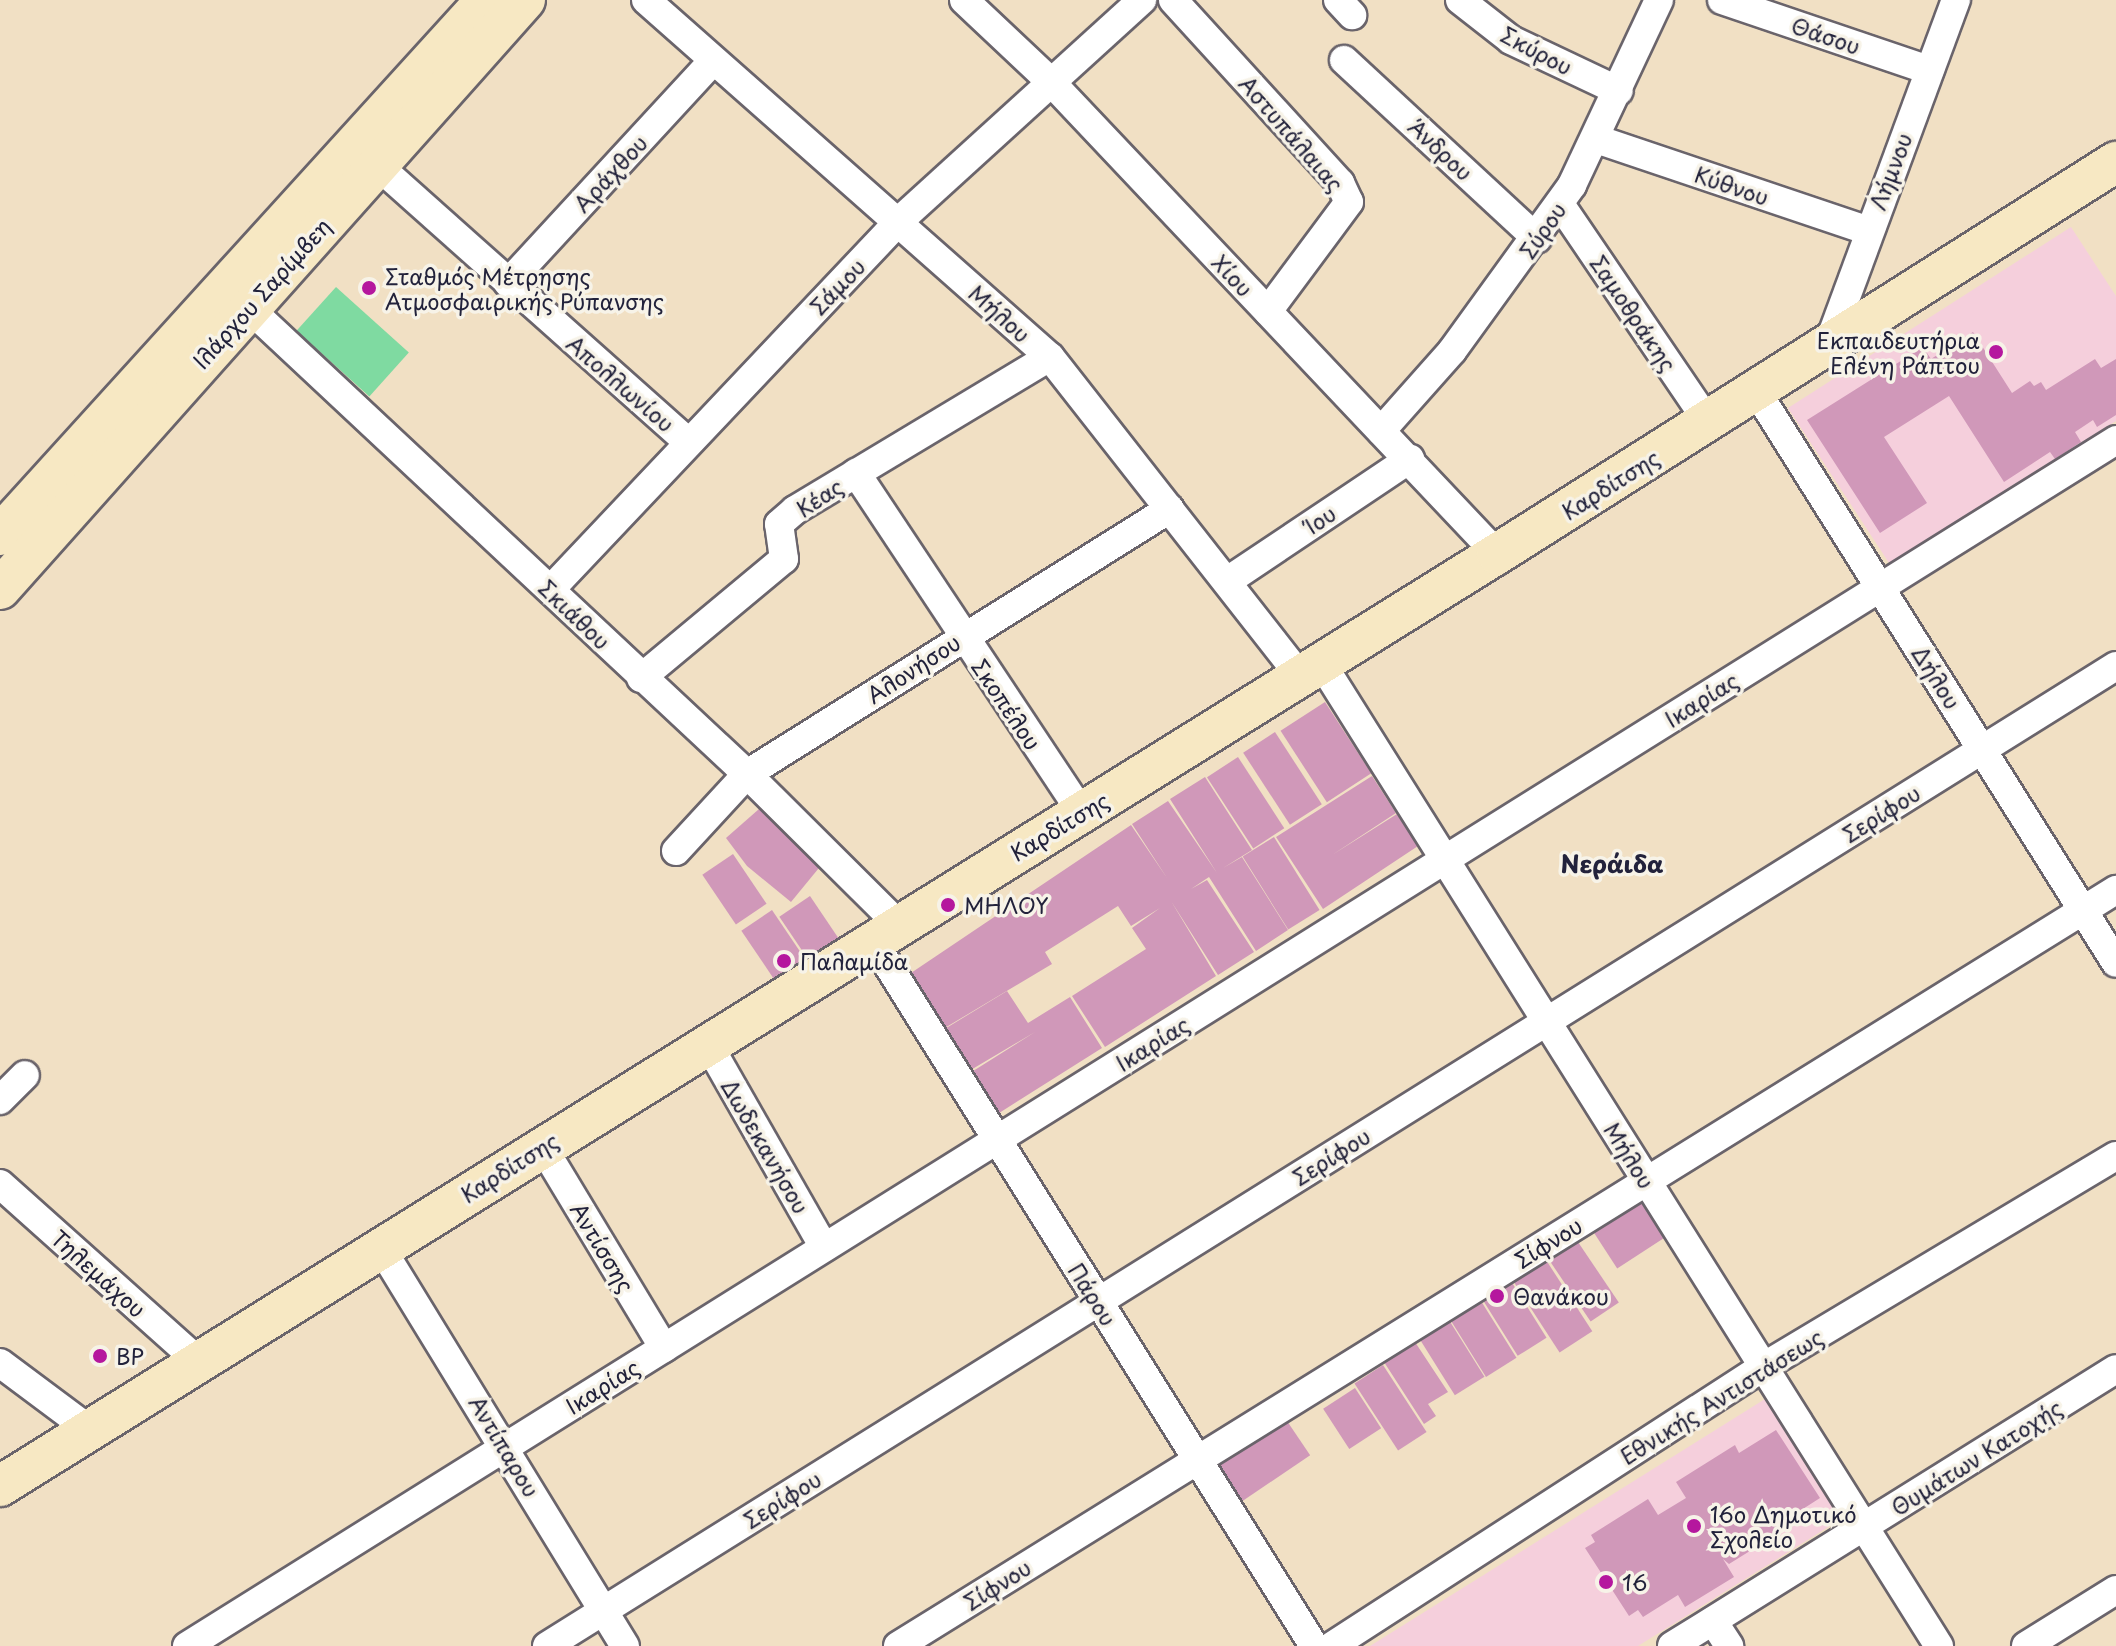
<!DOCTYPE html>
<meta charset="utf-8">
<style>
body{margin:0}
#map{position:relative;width:2116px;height:1646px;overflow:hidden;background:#f1e0c4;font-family:"Playpen Sans",sans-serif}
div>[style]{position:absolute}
.built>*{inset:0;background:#f5cfdc}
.green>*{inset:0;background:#7fdaa1;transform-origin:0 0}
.building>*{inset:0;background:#d098b9;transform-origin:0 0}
.roads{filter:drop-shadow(2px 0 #6a646b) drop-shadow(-2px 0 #6a646b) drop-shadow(0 2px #6a646b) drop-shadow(0 -2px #6a646b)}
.minor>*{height:28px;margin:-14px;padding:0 14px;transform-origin:14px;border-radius:14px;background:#fff}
.secondary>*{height:40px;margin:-20px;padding:0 20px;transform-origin:20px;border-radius:20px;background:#f7e8c3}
.dots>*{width:22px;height:22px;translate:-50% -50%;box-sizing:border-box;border:4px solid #f7f3e8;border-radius:50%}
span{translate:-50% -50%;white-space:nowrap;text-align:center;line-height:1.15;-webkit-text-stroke:7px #f7f3e8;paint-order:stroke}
.street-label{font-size:22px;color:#22223b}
.poi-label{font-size:22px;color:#22223b}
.left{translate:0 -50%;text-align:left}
.right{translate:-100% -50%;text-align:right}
.neighbourhood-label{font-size:24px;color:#22223b;font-weight:700}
</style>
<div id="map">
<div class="built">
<i style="clip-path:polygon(2071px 227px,2116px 296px,2116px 421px,1891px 566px,1788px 408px)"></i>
<i style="clip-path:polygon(1765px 1399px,1841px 1519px,1638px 1646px,1370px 1646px)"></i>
</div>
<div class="green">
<i style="left:336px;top:287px;width:98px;height:59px;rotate:42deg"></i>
</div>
<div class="building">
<i style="clip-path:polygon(1973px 332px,2012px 393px,2030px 381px,2034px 386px,2041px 382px,2046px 390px,2095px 359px,2101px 368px,2116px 359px,2116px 415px,2097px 427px,2093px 420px,2075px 432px,2081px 442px,2055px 459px,2050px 452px,2004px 482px,1949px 396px,1884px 437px,1927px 503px,1880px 533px,1807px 420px,1923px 347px,1931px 359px)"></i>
<i style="left:1325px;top:702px;width:85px;height:53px;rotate:57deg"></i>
<i style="left:1275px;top:732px;width:86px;height:38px;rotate:57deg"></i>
<i style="left:1238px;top:757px;width:85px;height:37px;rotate:57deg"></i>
<i style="clip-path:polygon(1372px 776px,1396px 813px,1332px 855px,1397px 814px,1418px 846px,1323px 909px,1276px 837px)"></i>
<i style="clip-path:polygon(1205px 777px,1252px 850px,1223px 868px,1242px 857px,1288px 930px,1256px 951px,1209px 877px,1191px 889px,1207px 880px,1254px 952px,1218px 975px,1171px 901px,1216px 976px,1105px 1047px,1072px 996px,1146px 949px,1132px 928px,1160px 908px,1131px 926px,1118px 906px,1045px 952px,1052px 964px,943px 1029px,908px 975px,1131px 825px,1167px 878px,1132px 824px,1168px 801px,1217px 873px,1170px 799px)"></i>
<i style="clip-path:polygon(759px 809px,823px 863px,791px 902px,747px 866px,726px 838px)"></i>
<i style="left:1274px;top:837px;width:86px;height:37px;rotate:58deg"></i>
<i style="left:733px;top:854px;width:60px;height:37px;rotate:56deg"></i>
<i style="left:810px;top:896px;width:60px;height:37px;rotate:56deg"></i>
<i style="left:772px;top:910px;width:60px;height:37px;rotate:56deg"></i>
<i style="clip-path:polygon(1007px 991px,1028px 1023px,1070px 997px,1102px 1048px,996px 1115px,970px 1073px,1035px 1032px,969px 1071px,943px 1030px)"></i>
<i style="left:1643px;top:1198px;width:45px;height:60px;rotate:57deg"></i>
<i style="left:1578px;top:1242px;width:73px;height:34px;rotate:56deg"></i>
<i style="left:1546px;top:1260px;width:85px;height:39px;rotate:57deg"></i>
<i style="left:1511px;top:1281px;width:67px;height:34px;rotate:58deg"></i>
<i style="left:1481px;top:1301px;width:67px;height:36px;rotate:58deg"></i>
<i style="left:1449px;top:1320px;width:67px;height:35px;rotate:58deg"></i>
<i style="clip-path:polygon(1415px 1342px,1448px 1392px,1428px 1404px,1436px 1416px,1424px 1424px,1384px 1362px)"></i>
<i style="left:1383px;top:1365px;width:80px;height:34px;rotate:57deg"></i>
<i style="left:1355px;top:1388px;width:48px;height:38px;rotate:57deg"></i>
<i style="left:1285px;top:1418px;width:45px;height:82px;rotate:56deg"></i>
<i style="clip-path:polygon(1776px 1430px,1820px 1498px,1781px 1523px,1785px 1529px,1729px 1564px,1723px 1559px,1734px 1577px,1685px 1607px,1678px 1595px,1643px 1617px,1638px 1610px,1629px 1616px,1585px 1548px,1595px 1542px,1591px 1535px,1648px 1499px,1658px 1515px,1686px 1498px,1676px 1482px,1735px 1445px,1739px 1453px)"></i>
</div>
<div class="roads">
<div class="minor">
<i style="left:646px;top:0;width:539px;rotate:41.47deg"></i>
<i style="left:1050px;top:357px;width:407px;rotate:51.9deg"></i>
<i style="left:964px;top:0;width:120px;rotate:43.3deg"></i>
<i style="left:1051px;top:82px;width:649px;rotate:46.62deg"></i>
<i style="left:1173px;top:0;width:248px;rotate:47.6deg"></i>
<i style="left:1340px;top:183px;width:21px;rotate:65deg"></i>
<i style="left:1349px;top:202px;width:136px;rotate:126.6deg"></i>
<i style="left:1338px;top:0;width:21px;rotate:47deg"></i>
<i style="left:1460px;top:0;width:65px;rotate:38.1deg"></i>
<i style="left:1511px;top:40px;width:119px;rotate:25.3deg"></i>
<i style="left:1722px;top:0;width:219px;rotate:18.7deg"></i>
<i style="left:1344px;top:60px;width:263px;rotate:42.8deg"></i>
<i style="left:1596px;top:139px;width:286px;rotate:18.6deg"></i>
<i style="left:376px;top:164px;width:418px;rotate:41.7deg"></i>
<i style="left:1560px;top:204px;width:263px;rotate:55.8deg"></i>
<i style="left:508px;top:283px;width:301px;rotate:-47.3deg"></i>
<i style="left:237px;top:297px;width:698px;rotate:43.09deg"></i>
<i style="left:747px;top:774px;width:213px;rotate:44.8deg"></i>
<i style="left:1829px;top:343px;width:366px;rotate:-69.7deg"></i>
<i style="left:1757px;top:392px;width:674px;rotate:57.84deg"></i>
<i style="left:1381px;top:431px;width:107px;rotate:-48.4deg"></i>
<i style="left:1452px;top:351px;width:205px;rotate:-54.1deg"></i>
<i style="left:1572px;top:185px;width:204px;rotate:-64.8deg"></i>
<i style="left:856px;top:473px;width:408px;rotate:56.4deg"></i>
<i style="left:1229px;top:580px;width:218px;rotate:-33.8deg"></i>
<i style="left:551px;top:589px;width:505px;rotate:-46.6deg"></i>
<i style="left:898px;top:222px;width:330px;rotate:-42.3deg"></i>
<i style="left:1322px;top:664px;width:1160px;rotate:57.86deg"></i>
<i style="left:641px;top:678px;width:186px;rotate:-39.8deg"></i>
<i style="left:784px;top:559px;width:35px;rotate:-98deg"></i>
<i style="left:779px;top:524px;width:21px;rotate:-41deg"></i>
<i style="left:795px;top:510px;width:297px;rotate:-31deg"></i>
<i style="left:676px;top:851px;width:105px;rotate:-47.3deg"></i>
<i style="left:747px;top:774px;width:499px;rotate:-32.1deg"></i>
<i style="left:873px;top:941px;width:832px;rotate:57.97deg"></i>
<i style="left:708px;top:1044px;width:234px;rotate:60.3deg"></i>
<i style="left:0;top:1100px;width:35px;rotate:-45deg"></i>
<i style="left:542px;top:1146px;width:236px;rotate:58.9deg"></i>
<i style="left:0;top:1184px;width:267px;rotate:41.8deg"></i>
<i style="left:381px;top:1248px;width:467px;rotate:58.5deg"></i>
<i style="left:0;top:1363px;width:112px;rotate:36.7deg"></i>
<i style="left:1713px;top:1621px;width:30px;rotate:57deg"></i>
<i style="left:187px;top:1646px;width:2275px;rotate:-32.01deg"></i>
<i style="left:547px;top:1646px;width:1850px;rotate:-31.99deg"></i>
<i style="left:898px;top:1646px;width:1434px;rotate:-31.83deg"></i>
<i style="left:1332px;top:1646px;width:513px;rotate:-32.92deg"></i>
<i style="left:1763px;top:1367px;width:411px;rotate:-30.9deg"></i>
<i style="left:1672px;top:1646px;width:523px;rotate:-31.96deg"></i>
<i style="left:2026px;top:1646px;width:106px;rotate:-31.9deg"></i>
</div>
<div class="secondary">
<i style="left:0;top:535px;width:723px;rotate:-47.75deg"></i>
<i style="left:0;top:589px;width:789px;rotate:-48.29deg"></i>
<i style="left:0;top:1486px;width:1763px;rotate:-31.91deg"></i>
<i style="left:1497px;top:554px;width:733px;rotate:-32.35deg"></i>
</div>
</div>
<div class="dots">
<i style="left:369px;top:288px;background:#b5179e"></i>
<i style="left:1996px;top:352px;background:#b5179e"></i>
<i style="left:948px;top:905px;background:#b5179e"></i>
<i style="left:784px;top:961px;background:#b5179e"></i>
<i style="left:1497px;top:1296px;background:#b5179e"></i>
<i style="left:100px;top:1356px;background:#b5179e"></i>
<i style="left:1694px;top:1526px;background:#b5179e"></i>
<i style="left:1606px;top:1582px;background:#b5179e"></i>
</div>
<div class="street-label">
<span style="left:1826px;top:35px;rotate:19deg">Θάσου</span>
<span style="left:1537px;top:50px;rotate:28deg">Σκύρου</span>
<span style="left:1292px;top:133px;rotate:49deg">Αστυπάλαιας</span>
<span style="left:1441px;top:149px;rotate:43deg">Άνδρου</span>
<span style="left:1890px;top:171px;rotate:-69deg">Λήμνου</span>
<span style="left:610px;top:173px;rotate:-47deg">Αράχθου</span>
<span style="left:1732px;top:185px;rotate:19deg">Κύθνου</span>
<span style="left:1542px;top:230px;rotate:-55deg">Σύρου</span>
<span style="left:1233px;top:275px;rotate:47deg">Χίου</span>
<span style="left:837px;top:286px;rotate:-46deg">Σάμου</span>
<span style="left:261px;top:293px;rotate:-48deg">Ιλάρχου Σαρίμβεη</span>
<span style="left:1000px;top:313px;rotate:42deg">Μήλου</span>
<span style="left:1634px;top:313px;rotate:56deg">Σαμοθράκης</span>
<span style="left:621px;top:383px;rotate:41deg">Απολλωνίου</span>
<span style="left:1610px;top:484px;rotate:-32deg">Καρδίτσης</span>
<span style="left:819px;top:497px;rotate:-33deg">Κέας</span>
<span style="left:1320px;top:519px;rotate:-34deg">Ίου</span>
<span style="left:575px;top:614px;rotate:44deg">Σκιάθου</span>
<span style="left:913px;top:668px;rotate:-33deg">Αλονήσου</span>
<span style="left:1937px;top:677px;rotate:58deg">Δήλου</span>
<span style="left:1701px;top:699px;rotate:-32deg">Ικαρίας</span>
<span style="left:1007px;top:704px;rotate:56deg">Σκοπέλου</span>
<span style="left:1881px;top:813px;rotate:-32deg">Σερίφου</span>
<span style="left:1059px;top:826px;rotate:-31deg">Καρδίτσης</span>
<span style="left:1152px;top:1043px;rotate:-32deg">Ικαρίας</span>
<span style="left:766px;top:1146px;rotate:60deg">Δωδεκανήσου</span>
<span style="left:1630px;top:1155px;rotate:58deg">Μήλου</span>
<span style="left:1331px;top:1156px;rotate:-32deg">Σερίφου</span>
<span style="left:509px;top:1167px;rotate:-32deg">Καρδίτσης</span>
<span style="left:1548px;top:1242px;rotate:-32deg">Σίφνου</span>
<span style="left:603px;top:1247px;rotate:59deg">Αντίσσης</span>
<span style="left:99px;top:1273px;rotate:42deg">Τηλεμάχου</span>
<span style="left:1093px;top:1294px;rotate:58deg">Πάρου</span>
<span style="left:602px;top:1386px;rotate:-32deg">Ικαρίας</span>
<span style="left:1721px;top:1396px;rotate:-32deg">Εθνικής Αντιστάσεως</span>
<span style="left:505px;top:1446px;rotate:59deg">Αντίπαρου</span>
<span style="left:1976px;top:1457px;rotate:-32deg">Θυμάτων Κατοχής</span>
<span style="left:782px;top:1499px;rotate:-32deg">Σερίφου</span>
<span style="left:997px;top:1584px;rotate:-32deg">Σίφνου</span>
</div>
<div class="poi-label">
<span class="left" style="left:385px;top:288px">Σταθμός Μέτρησης<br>Ατμοσφαιρικής Ρύπανσης</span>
<span class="right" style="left:1980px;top:352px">Εκπαιδευτήρια<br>Ελένη Ράπτου</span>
<span class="left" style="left:964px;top:905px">ΜΗΛΟΥ</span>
<span class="left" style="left:800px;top:961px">Παλαμίδα</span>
<span class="left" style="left:1513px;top:1296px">Θανάκου</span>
<span class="left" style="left:116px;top:1356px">BP</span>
<span class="left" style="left:1710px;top:1526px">16o Δημοτικό<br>Σχολείο</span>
<span class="left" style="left:1622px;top:1582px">16</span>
</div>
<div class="neighbourhood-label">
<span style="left:1612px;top:864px">Νεράιδα</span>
</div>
</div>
